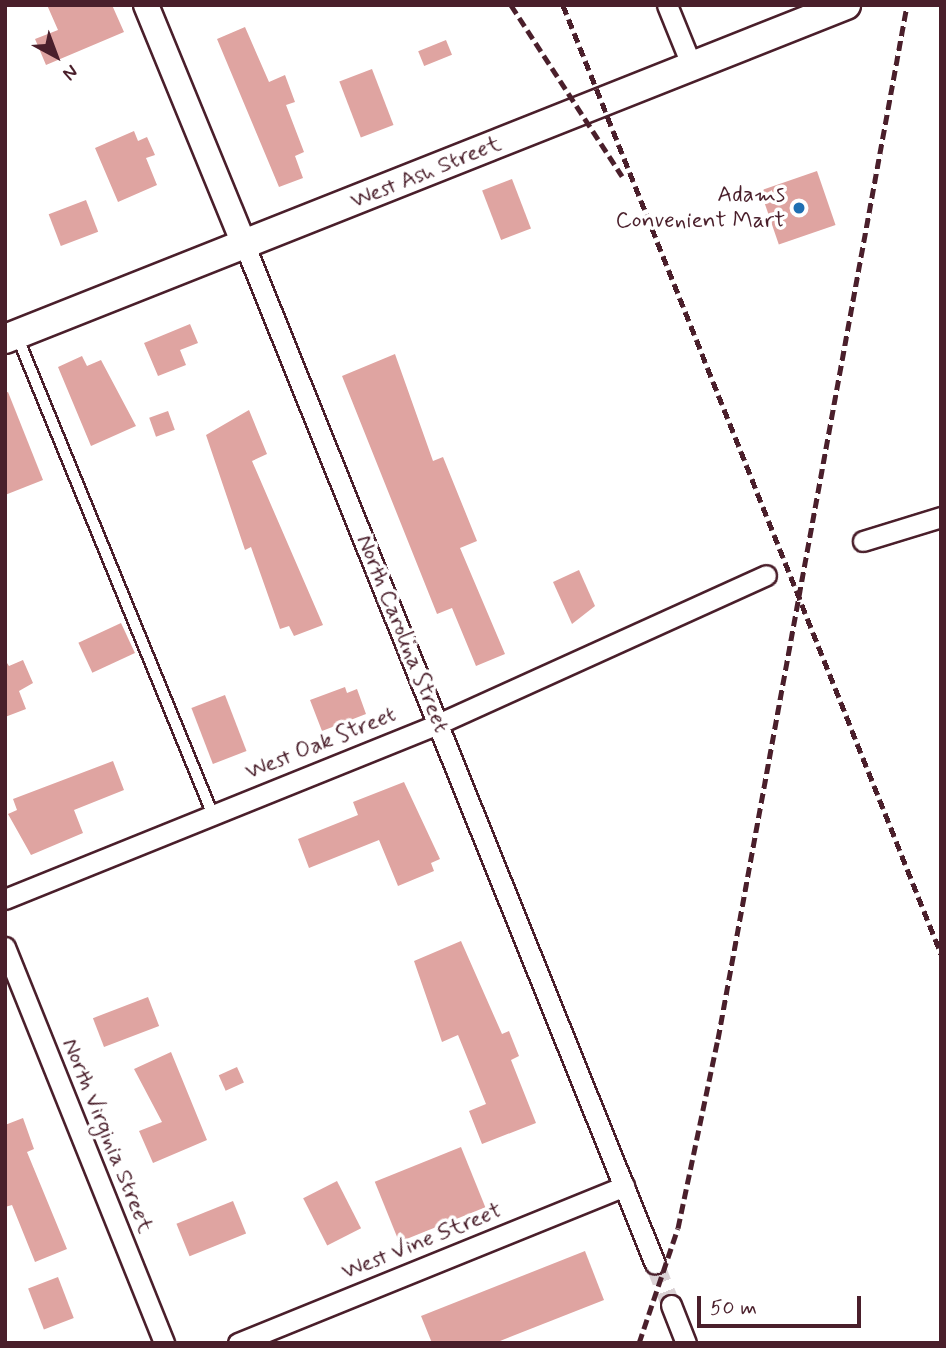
<!DOCTYPE html>
<style>
body{margin:0}
#map{position:relative;width:946px;height:1348px;overflow:hidden;background:#fff;font-family:Mynerve,sans-serif}
div>[style]{position:absolute}
.building>*{inset:0;background:#dfa4a1;transform-origin:0 0}
.minor-tunnel>*{height:19px;margin-top:-9.5px;transform-origin:0;background:repeating-linear-gradient(90deg,#dbd2d5 0 19px,transparent 0 29px)}
.roads{filter:drop-shadow(2px 0 #4a1f2b) drop-shadow(-2px 0 #4a1f2b) drop-shadow(0 2px #4a1f2b) drop-shadow(0 -2px #4a1f2b)}
.service>*{height:10px;margin:-5px;padding:0 5px;transform-origin:5px;border-radius:5px;background:#fff}
.minor>*{height:19px;margin:-9.5px;padding:0 9.5px;transform-origin:9.5px;border-radius:9.5px;background:#fff}
.tertiary>*{height:24px;margin:-12px;padding:0 12px;transform-origin:12px;border-radius:12px;background:#fff}
.secondary>*{height:28px;margin:-14px;padding:0 14px;transform-origin:14px;border-radius:14px;background:#fff}
.rail>*{height:5px;margin-top:-2.5px;transform-origin:0;background:repeating-linear-gradient(90deg,#4a1f2b 0 10px,transparent 0 15px)}
.dots>*{width:19px;height:19px;translate:-50% -50%;box-sizing:border-box;border:4px solid #fff;border-radius:50%}
span{translate:-50% -50%;white-space:nowrap;text-align:center;line-height:1.15;-webkit-text-stroke:7px #fff;paint-order:stroke}
.street-label{font-size:23px;color:#4a1f2b}
.poi-label{font-size:23px;color:#4a1f2b}
.right{translate:-100% -50%;text-align:right}
.frame{position:absolute;inset:0;border:7px solid #4a1f2b;pointer-events:none}
.north{position:absolute;left:21px;top:21px;width:70px;height:70px;-webkit-text-stroke:5px #fff;paint-order:stroke;rotate:139deg;font-size:19px;font-weight:700;line-height:28px;text-align:center;color:#4a1f2b}
.north::after{content:'';display:block;margin:auto;width:24px;height:32px;background:#4a1f2b;clip-path:polygon(50% 0,100% 100%,50% 72%,0 100%)}
.scale{position:absolute;left:697px;top:1296px;width:164px;height:32px;box-sizing:border-box;border:4px solid #4a1f2b;border-top:0;padding-left:9px;font-size:21px;line-height:24px;white-space:nowrap;color:#4a1f2b;-webkit-text-stroke:5px #fff;paint-order:stroke}
</style>
<div id="map">
<div class="building">
<i style="clip-path:polygon(47px 5px,112px 5px,124px 32px,46px 65px,35px 39px,58px 30px)"></i>
<i style="clip-path:polygon(245px 27px,269px 82px,285px 75px,295px 102px,286px 105px,304px 152px,295px 156px,303px 178px,279px 187px,217px 39px)"></i>
<i style="left:446px;top:40px;width:16px;height:30px;rotate:68deg"></i>
<i style="left:372px;top:69px;width:60px;height:35px;rotate:69deg"></i>
<i style="clip-path:polygon(134px 131px,138px 141px,147px 137px,155px 155px,146px 158px,157px 185px,118px 202px,95px 148px)"></i>
<i style="left:817px;top:171px;width:57px;height:60px;rotate:71deg"></i>
<i style="left:512px;top:179px;width:53px;height:32px;rotate:69deg"></i>
<i style="left:86px;top:200px;width:34px;height:40px;rotate:69deg"></i>
<i style="clip-path:polygon(190px 324px,198px 343px,180px 350px,186px 365px,158px 376px,144px 343px)"></i>
<i style="clip-path:polygon(395px 354px,433px 461px,443px 457px,477px 541px,460px 548px,505px 654px,476px 666px,452px 608px,437px 614px,342px 376px)"></i>
<i style="clip-path:polygon(82px 356px,87px 366px,101px 360px,136px 426px,91px 446px,58px 367px)"></i>
<i style="clip-path:polygon(8px 392px,43px 480px,5px 495px,5px 393px)"></i>
<i style="clip-path:polygon(249px 410px,267px 454px,252px 461px,323px 625px,294px 636px,289px 626px,280px 629px,251px 547px,245px 550px,206px 435px)"></i>
<i style="left:168px;top:411px;width:20px;height:20px;rotate:70deg"></i>
<i style="clip-path:polygon(579px 570px,595px 606px,572px 624px,553px 582px)"></i>
<i style="left:121px;top:623px;width:33px;height:47px;rotate:65deg"></i>
<i style="clip-path:polygon(5px 660px,9px 666px,23px 660px,33px 683px,19px 691px,26px 709px,5px 717px)"></i>
<i style="clip-path:polygon(345px 687px,347px 693px,357px 689px,366px 714px,322px 731px,310px 700px)"></i>
<i style="left:225px;top:695px;width:60px;height:36px;rotate:69deg"></i>
<i style="clip-path:polygon(113px 761px,124px 790px,74px 810px,83px 833px,31px 855px,8px 814px,17px 810px,13px 799px)"></i>
<i style="clip-path:polygon(404px 782px,440px 859px,431px 863px,434px 871px,398px 886px,379px 840px,309px 868px,298px 839px,358px 815px,353px 802px)"></i>
<i style="clip-path:polygon(461px 941px,502px 1034px,509px 1031px,519px 1056px,511px 1060px,536px 1123px,482px 1144px,469px 1111px,486px 1104px,458px 1035px,442px 1042px,414px 961px)"></i>
<i style="left:148px;top:997px;width:31px;height:59px;rotate:69deg"></i>
<i style="clip-path:polygon(171px 1052px,207px 1140px,153px 1163px,139px 1131px,162px 1122px,134px 1069px)"></i>
<i style="left:237px;top:1067px;width:17px;height:20px;rotate:66deg"></i>
<i style="clip-path:polygon(23px 1118px,34px 1149px,27px 1152px,67px 1249px,35px 1262px,12px 1205px,5px 1207px,5px 1125px)"></i>
<i style="left:461px;top:1147px;width:65px;height:93px;rotate:68deg"></i>
<i style="left:337px;top:1181px;width:53px;height:38px;rotate:63deg"></i>
<i style="left:233px;top:1201px;width:35px;height:61px;rotate:68deg"></i>
<i style="clip-path:polygon(585px 1251px,604px 1300px,495px 1343px,432px 1343px,421px 1316px)"></i>
<i style="left:58px;top:1277px;width:44px;height:32px;rotate:69deg"></i>
</div>
<div class="minor-tunnel">
<i style="left:655px;top:1264px;width:44px;rotate:68.7deg"></i>
</div>
<div class="roads">
<div class="service">
<i style="left:17px;top:336px;width:518px;rotate:67.75deg"></i>
</div>
<div class="minor">
<i style="left:667px;top:5px;width:64px;rotate:67.9deg"></i>
<i style="left:245px;top:246px;width:1097px;rotate:68.06deg"></i>
<i style="left:863px;top:541px;width:82px;rotate:-17.1deg"></i>
<i style="left:5px;top:899px;width:467px;rotate:-22deg"></i>
<i style="left:438px;top:724px;width:360px;rotate:-24.4deg"></i>
<i style="left:5px;top:947px;width:427px;rotate:68.1deg"></i>
<i style="left:671px;top:1305px;width:41px;rotate:68.5deg"></i>
<i style="left:238px;top:1343px;width:417px;rotate:-22.1deg"></i>
</div>
<div class="tertiary">
<i style="left:146px;top:5px;width:261px;rotate:67.7deg"></i>
</div>
<div class="secondary">
<i style="left:5px;top:339px;width:905px;rotate:-21.66deg"></i>
</div>
</div>
<div class="rail">
<i style="left:511px;top:5px;width:204px;rotate:57deg"></i>
<i style="left:563px;top:5px;width:1022px;rotate:68.28deg"></i>
<i style="left:639px;top:1343px;width:121px;rotate:-71.3deg"></i>
<i style="left:678px;top:1228px;width:193px;rotate:-78.1deg"></i>
<i style="left:718px;top:1039px;width:1051px;rotate:-79.64deg"></i>
</div>
<div class="dots">
<i style="left:799px;top:208px;background:#1f6fb2"></i>
</div>
<div class="street-label">
<span style="left:426px;top:173px;rotate:-22deg">West Ash Street</span>
<span style="left:402px;top:634px;rotate:68deg">North Carolina Street</span>
<span style="left:321px;top:744px;rotate:-22deg">West Oak Street</span>
<span style="left:107px;top:1136px;rotate:68deg">North Virginia Street</span>
<span style="left:422px;top:1242px;rotate:-22deg">West Vine Street</span>
</div>
<div class="poi-label">
<span class="right" style="left:785px;top:208px">Adams<br>Convenient Mart</span>
</div>
<div class="frame"></div>
<div class="north">N</div>
<div class="scale">50 m</div>
</div>
